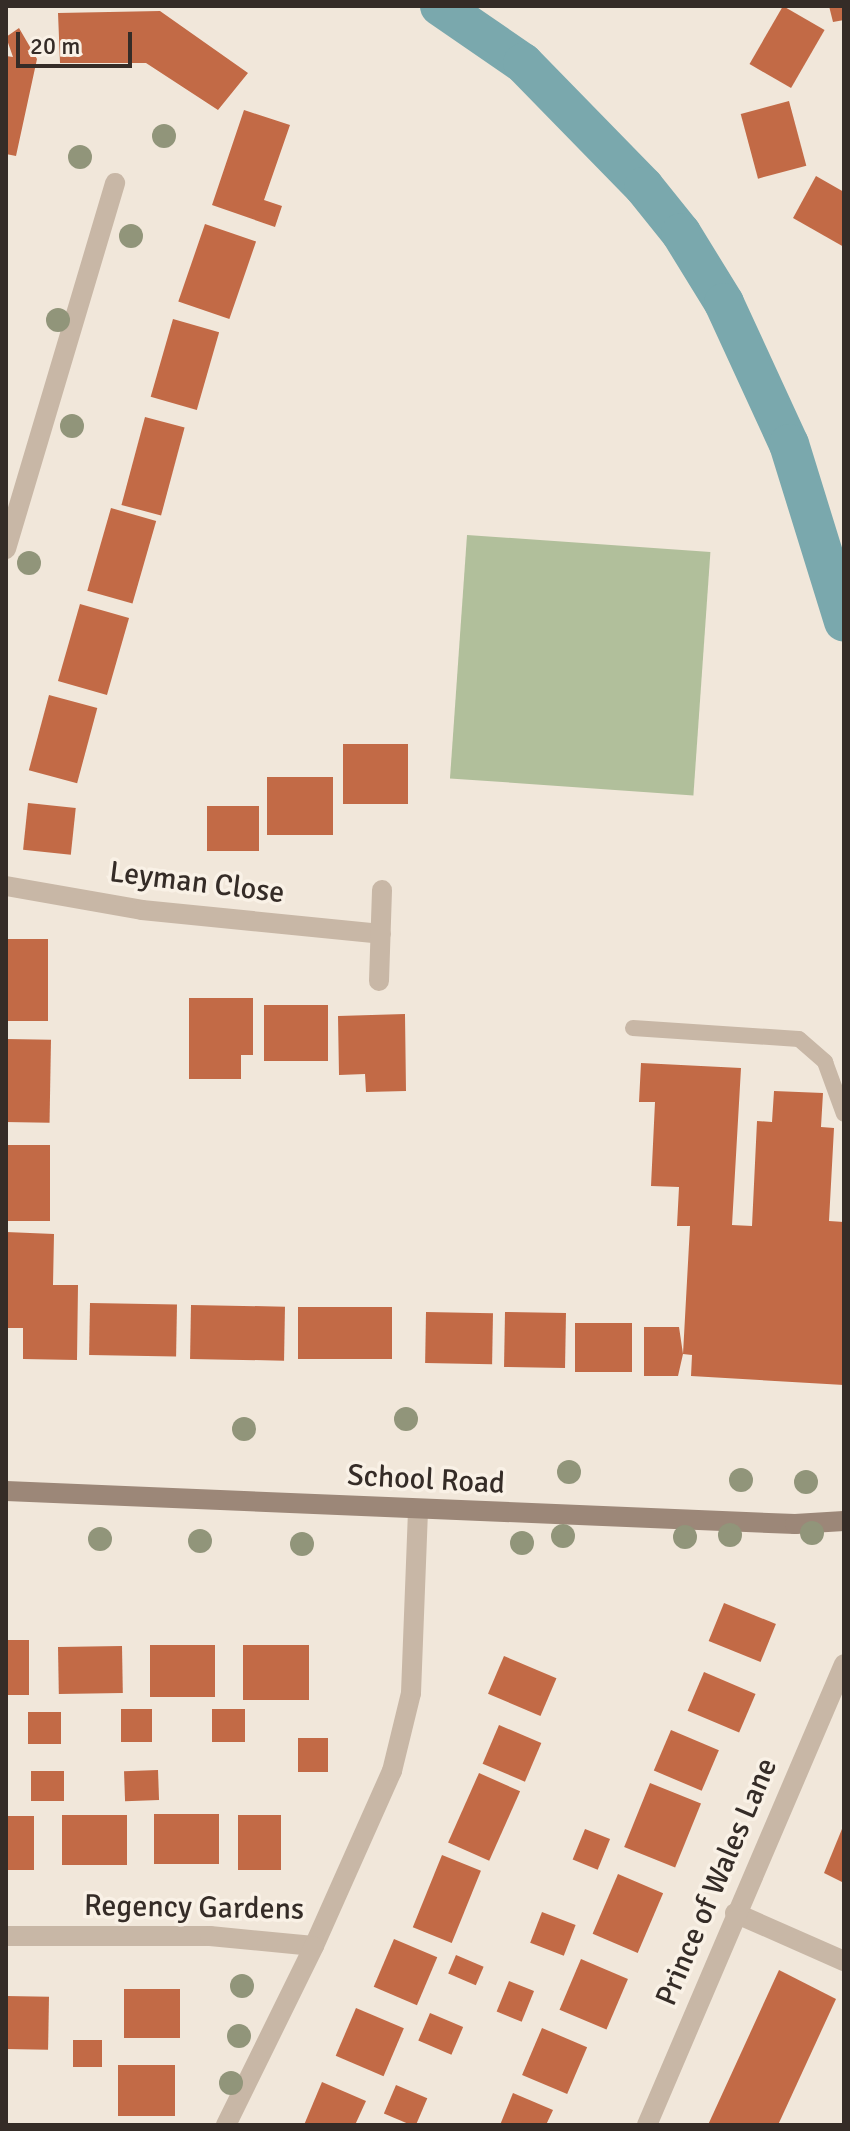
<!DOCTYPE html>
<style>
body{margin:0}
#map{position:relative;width:850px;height:2131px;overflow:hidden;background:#f1e7da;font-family:Signika,sans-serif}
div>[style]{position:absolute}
.green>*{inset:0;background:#b1bf9b;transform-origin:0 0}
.canal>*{height:40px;margin:-20px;padding:0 20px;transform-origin:20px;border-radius:20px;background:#7aa8ad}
.building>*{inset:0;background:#c26a46;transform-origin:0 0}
.lane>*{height:16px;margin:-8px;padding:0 8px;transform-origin:8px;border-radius:8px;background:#c8b7a6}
.street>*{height:20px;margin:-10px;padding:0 10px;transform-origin:10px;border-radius:10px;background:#c8b7a6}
.secondary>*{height:20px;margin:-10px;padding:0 10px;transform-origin:10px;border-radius:10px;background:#9c8778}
.trees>*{width:24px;height:24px;margin:-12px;border-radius:50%;background:#91957a}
span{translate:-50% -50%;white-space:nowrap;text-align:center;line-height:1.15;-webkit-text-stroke:7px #f9f1e6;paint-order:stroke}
.street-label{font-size:30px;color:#352c27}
.frame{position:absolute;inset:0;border:8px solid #352c27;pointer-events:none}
.scale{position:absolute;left:16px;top:32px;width:116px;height:36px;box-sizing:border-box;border:4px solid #352c27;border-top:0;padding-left:10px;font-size:24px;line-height:28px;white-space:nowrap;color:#352c27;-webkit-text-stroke:6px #f9f1e6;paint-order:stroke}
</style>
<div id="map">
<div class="green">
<i style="left:467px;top:535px;width:244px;height:244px;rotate:4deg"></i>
</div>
<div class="canal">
<i style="left:440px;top:6px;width:101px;rotate:34.5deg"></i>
<i style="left:523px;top:63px;width:173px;rotate:45.7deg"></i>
<i style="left:644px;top:187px;width:59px;rotate:51.2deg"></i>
<i style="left:681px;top:233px;width:82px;rotate:58.4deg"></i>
<i style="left:724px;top:303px;width:155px;rotate:65.3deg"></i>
<i style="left:789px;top:444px;width:186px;rotate:72.8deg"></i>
</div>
<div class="building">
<i style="left:783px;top:6px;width:48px;height:67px;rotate:30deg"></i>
<i style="clip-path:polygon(829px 6px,844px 6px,844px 20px,833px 22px)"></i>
<i style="clip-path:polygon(160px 11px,248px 73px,218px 110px,146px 63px,60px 63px,58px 13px)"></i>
<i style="clip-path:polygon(19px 28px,37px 59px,16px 156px,6px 154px,6px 56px,13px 57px,6px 37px)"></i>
<i style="left:789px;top:101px;width:67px;height:50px;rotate:75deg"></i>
<i style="clip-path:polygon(244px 110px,290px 125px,264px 200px,282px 206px,275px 227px,212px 205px)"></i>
<i style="clip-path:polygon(816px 176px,844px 192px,844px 247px,793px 218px)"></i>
<i style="left:205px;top:224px;width:54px;height:82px;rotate:19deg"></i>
<i style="left:173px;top:319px;width:48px;height:81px;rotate:16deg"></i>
<i style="left:145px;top:417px;width:41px;height:91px;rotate:15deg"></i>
<i style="left:111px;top:508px;width:47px;height:86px;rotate:16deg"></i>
<i style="left:80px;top:604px;width:51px;height:80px;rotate:16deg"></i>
<i style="left:49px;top:695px;width:50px;height:78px;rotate:15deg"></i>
<i style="left:343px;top:744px;width:65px;height:60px"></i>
<i style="left:267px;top:777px;width:66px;height:58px"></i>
<i style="left:28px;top:803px;width:48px;height:47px;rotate:6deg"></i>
<i style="left:207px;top:806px;width:52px;height:45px"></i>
<i style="left:6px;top:939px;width:42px;height:82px"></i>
<i style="clip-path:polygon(189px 998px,253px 998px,253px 1055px,241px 1055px,241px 1079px,189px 1079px)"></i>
<i style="left:264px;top:1005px;width:64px;height:56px"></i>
<i style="clip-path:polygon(405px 1014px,406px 1091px,366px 1092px,365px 1074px,339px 1075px,338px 1016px)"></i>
<i style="left:6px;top:1039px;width:45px;height:83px;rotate:1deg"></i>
<i style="clip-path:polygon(641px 1063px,741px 1068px,732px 1225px,752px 1226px,757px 1121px,772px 1122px,774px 1091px,823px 1093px,821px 1127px,834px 1128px,829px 1221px,844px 1222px,844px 1385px,691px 1376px,692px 1355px,683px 1354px,678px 1376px,644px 1376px,644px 1327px,679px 1327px,683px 1354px,690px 1226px,677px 1226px,679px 1187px,651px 1186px,655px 1102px,639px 1102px)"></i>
<i style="left:6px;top:1145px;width:44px;height:76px"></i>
<i style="clip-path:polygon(6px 1232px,54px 1234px,53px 1285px,78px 1285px,77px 1360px,23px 1359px,23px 1328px,6px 1328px)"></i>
<i style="left:90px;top:1303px;width:87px;height:52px;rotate:1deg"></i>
<i style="left:191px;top:1305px;width:94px;height:54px;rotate:1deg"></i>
<i style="left:298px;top:1307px;width:94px;height:52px"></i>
<i style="left:426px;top:1312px;width:67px;height:51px;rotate:1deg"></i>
<i style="left:505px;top:1312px;width:61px;height:55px;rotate:1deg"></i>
<i style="left:575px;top:1323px;width:57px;height:49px"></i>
<i style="left:724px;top:1603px;width:56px;height:41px;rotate:22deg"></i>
<i style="left:6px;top:1640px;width:23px;height:55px"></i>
<i style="left:150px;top:1645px;width:65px;height:52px"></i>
<i style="left:243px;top:1645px;width:66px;height:55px"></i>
<i style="left:122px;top:1646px;width:47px;height:64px;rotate:89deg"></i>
<i style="left:504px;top:1656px;width:57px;height:41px;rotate:23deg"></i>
<i style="left:704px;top:1672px;width:56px;height:42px;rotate:23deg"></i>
<i style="left:121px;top:1709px;width:31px;height:33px"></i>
<i style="left:212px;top:1709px;width:33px;height:33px"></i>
<i style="left:28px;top:1712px;width:33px;height:32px"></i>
<i style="left:499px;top:1725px;width:46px;height:42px;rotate:23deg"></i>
<i style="left:671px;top:1730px;width:52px;height:44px;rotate:23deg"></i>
<i style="left:298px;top:1738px;width:30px;height:34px"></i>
<i style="left:158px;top:1770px;width:30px;height:34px;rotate:88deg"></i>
<i style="left:31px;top:1771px;width:33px;height:30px"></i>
<i style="left:479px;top:1773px;width:45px;height:76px;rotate:24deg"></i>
<i style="left:650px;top:1783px;width:55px;height:69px;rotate:22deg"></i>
<i style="left:219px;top:1814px;width:50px;height:65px;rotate:90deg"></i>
<i style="left:127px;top:1815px;width:50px;height:65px;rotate:90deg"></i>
<i style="left:281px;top:1815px;width:55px;height:43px;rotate:90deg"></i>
<i style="left:6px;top:1816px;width:28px;height:54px"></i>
<i style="clip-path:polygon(844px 1824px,844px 1883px,824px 1873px)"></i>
<i style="left:585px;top:1829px;width:27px;height:33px;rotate:22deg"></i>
<i style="left:442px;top:1855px;width:42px;height:78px;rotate:22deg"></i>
<i style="left:618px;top:1874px;width:49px;height:65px;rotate:23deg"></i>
<i style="left:542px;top:1912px;width:36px;height:33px;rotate:21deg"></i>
<i style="left:394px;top:1939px;width:47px;height:52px;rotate:23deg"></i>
<i style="left:456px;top:1955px;width:30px;height:20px;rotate:23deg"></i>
<i style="left:581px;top:1959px;width:51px;height:55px;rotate:23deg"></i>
<i style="clip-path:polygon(779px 1970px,836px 1999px,778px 2125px,708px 2125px)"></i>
<i style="left:509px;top:1981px;width:27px;height:33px;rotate:22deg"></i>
<i style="left:124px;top:1989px;width:56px;height:49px"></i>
<i style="left:6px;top:1996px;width:43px;height:53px;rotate:1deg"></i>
<i style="left:356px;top:2008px;width:52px;height:52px;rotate:23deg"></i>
<i style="left:430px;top:2013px;width:36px;height:30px;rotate:23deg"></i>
<i style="left:542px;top:2028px;width:49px;height:51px;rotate:23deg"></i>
<i style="left:73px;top:2040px;width:29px;height:27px"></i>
<i style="left:118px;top:2065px;width:57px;height:51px"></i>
<i style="clip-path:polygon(322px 2082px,366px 2101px,355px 2125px,304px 2125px)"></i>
<i style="left:396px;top:2085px;width:34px;height:31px;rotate:23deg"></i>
<i style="clip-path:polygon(513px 2093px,553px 2110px,546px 2125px,500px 2125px)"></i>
</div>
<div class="lane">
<i style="left:633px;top:1028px;width:166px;rotate:3.8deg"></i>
<i style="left:799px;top:1039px;width:35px;rotate:41deg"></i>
<i style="left:825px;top:1062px;width:55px;rotate:69.9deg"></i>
</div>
<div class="street">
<i style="left:6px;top:549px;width:382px;rotate:-73.4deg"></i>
<i style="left:6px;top:886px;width:138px;rotate:10deg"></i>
<i style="left:142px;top:910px;width:240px;rotate:5.7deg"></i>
<i style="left:379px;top:981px;width:91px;rotate:-88.1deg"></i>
<i style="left:735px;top:1913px;width:119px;rotate:23.8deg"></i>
<i style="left:6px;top:1936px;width:204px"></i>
<i style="left:210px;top:1936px;width:104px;rotate:5.5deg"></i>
<i style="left:314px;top:1946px;width:192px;rotate:-66deg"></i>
<i style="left:392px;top:1771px;width:80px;rotate:-76.3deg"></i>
<i style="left:411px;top:1693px;width:183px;rotate:-87.8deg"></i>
<i style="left:226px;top:2125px;width:199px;rotate:-63.8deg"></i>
<i style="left:647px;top:2125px;width:501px;rotate:-66.86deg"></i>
</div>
<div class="secondary">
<i style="left:6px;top:1491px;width:790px;rotate:2.4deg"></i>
<i style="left:795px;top:1524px;width:49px;rotate:-3.5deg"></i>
</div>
<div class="trees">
<i style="left:164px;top:136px"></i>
<i style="left:80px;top:157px"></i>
<i style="left:131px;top:236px"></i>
<i style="left:58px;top:320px"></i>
<i style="left:72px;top:426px"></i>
<i style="left:29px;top:563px"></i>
<i style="left:406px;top:1419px"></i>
<i style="left:244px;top:1429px"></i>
<i style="left:569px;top:1472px"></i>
<i style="left:741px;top:1480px"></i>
<i style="left:806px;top:1482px"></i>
<i style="left:812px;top:1533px"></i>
<i style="left:730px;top:1535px"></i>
<i style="left:563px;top:1536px"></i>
<i style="left:685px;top:1537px"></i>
<i style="left:100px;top:1539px"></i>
<i style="left:200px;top:1541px"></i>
<i style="left:522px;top:1543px"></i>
<i style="left:302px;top:1544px"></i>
<i style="left:242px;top:1986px"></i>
<i style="left:239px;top:2036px"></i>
<i style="left:231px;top:2083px"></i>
</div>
<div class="street-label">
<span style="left:197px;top:883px;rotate:7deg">Leyman Close</span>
<span style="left:426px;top:1480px;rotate:3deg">School Road</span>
<span style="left:717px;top:1882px;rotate:-67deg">Prince of Wales Lane</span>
<span style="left:194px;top:1908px;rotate:1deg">Regency Gardens</span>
</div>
<div class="frame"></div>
<div class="scale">20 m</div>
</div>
